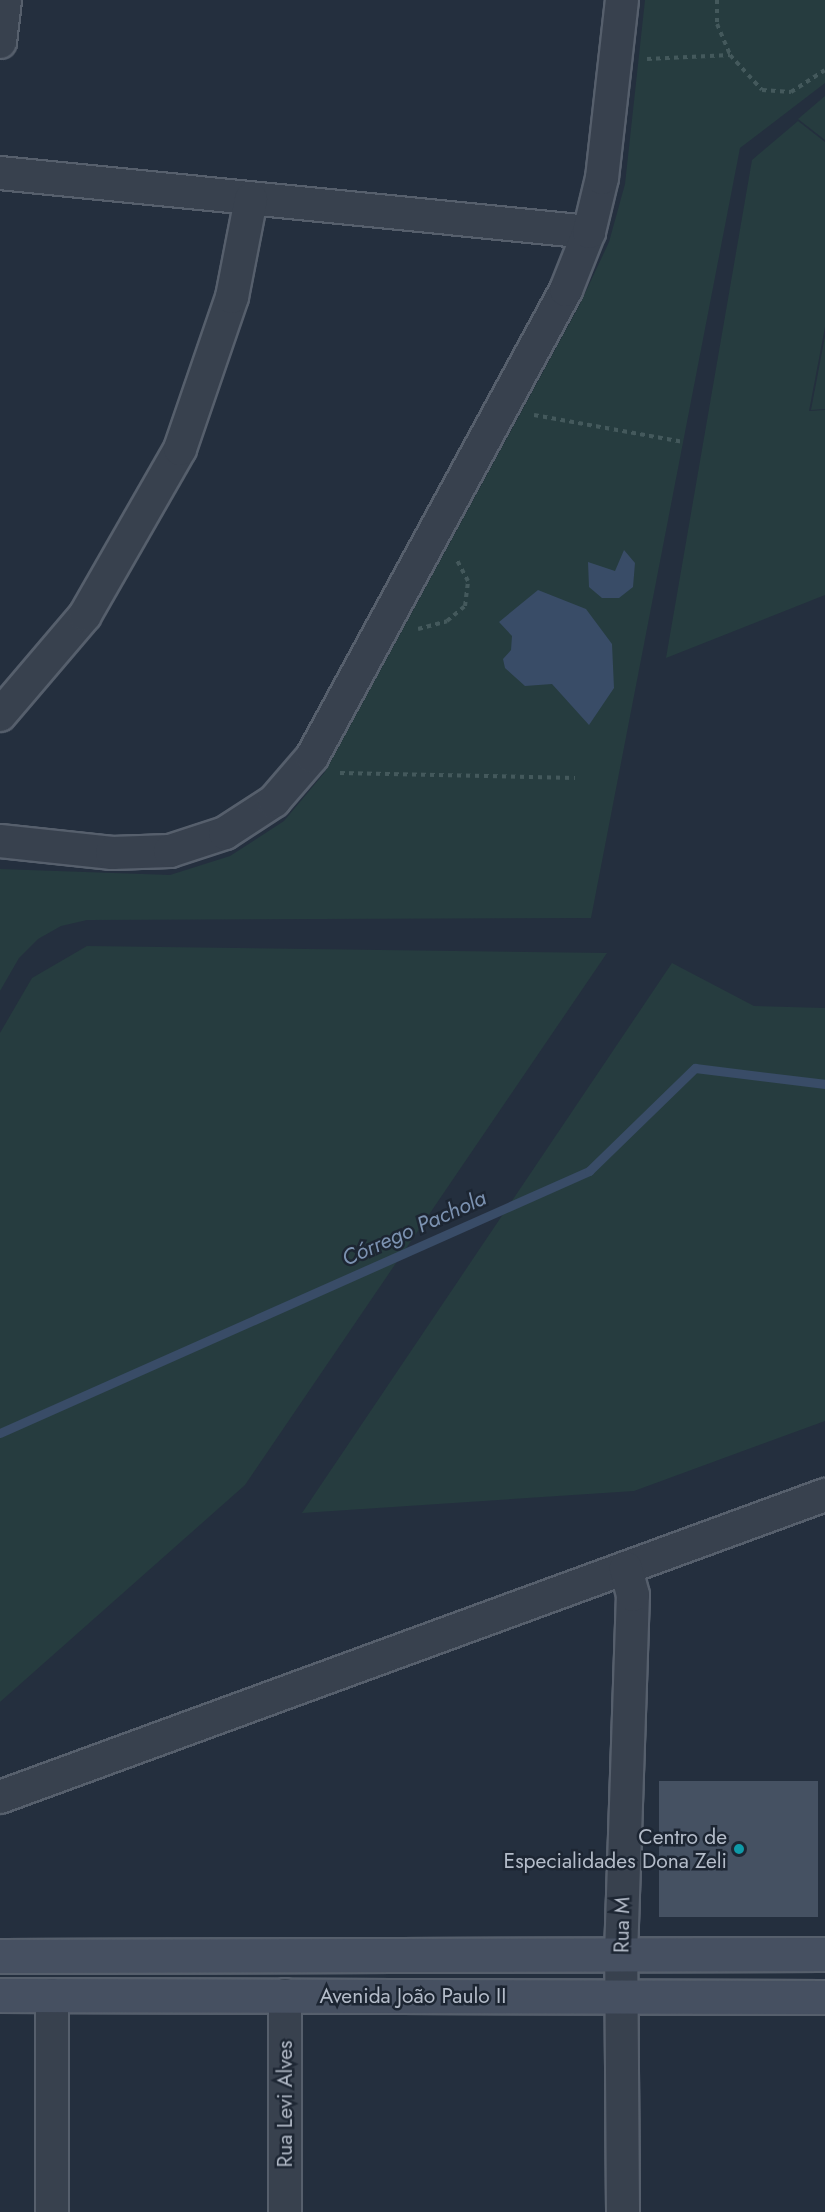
<!DOCTYPE html>
<meta charset="utf-8">
<style>
body{margin:0}
#map{position:relative;width:825px;height:2212px;overflow:hidden;background:#242f3e;font-family:Jost,sans-serif}
div>[style]{position:absolute}
.green>*{inset:0;background:#263c3f}
.water>*{inset:0;background:#394c67}
.stream>*{height:9px;margin:-4.5px;padding:0 4.5px;transform-origin:4.5px;border-radius:4.5px;background:#394c67}
.building>*{inset:0;background:#455162;transform-origin:0 0}
.path>*{height:4px;margin-top:-2px;transform-origin:0;background:repeating-linear-gradient(90deg,#44595c 0 4.5px,transparent 0 9px)}
.roads{filter:drop-shadow(2px 0 #565f6c) drop-shadow(-2px 0 #565f6c) drop-shadow(0 2px #565f6c) drop-shadow(0 -2px #565f6c)}
.street>*{height:32px;margin:-16px;padding:0 16px;transform-origin:16px;border-radius:16px;background:#38414e}
.secondary>*{height:33px;margin:-16.5px;padding:0 16.5px;transform-origin:16.5px;border-radius:16.5px;background:#465061}
.dots>*{width:16px;height:16px;translate:-50% -50%;box-sizing:border-box;border:3px solid #1d2633;border-radius:50%}
span{translate:-50% -50%;white-space:nowrap;text-align:center;line-height:1.15;-webkit-text-stroke:5px #1d2633;paint-order:stroke}
.poi-label{font-size:21px;color:#b4bcc9}
.right{translate:-100% -50%;text-align:right}
.street-label{font-size:21px;color:#b4bcc9}
.water-label{font-size:22px;color:#7c92b1;font-style:italic}
</style>
<div id="map">
<div class="green">
<i style="clip-path:polygon(645px 0,825px 0,825px 83px,740px 148px,591px 918px,87px 920px,61px 926px,38px 939px,19px 958px,0 991px,0 869px,170px 875px,230px 856px,284px 821px,325px 772px,580px 304px,609px 242px,625px 184px)"></i>
<i style="clip-path:polygon(825px 96px,825px 140px,798px 119px)"></i>
<i style="clip-path:polygon(798px 121px,825px 142px,825px 327px,809px 411px,825px 410px,825px 595px,666px 658px,752px 160px)"></i>
<i style="clip-path:polygon(825px 336px,825px 409px,811px 410px)"></i>
<i style="clip-path:polygon(87px 946px,607px 953px,245px 1485px,0 1702px,0 1033px,32px 978px)"></i>
<i style="clip-path:polygon(672px 963px,754px 1006px,825px 1008px,825px 1421px,634px 1491px,302px 1513px)"></i>
</div>
<div class="water">
<i style="clip-path:polygon(624px 550px,635px 563px,633px 587px,619px 598px,602px 598px,589px 587px,588px 562px,615px 571px)"></i>
<i style="clip-path:polygon(538px 590px,586px 609px,612px 644px,614px 688px,589px 725px,552px 684px,525px 686px,505px 668px,503px 659px,511px 650px,512px 636px,499px 622px)"></i>
</div>
<div class="stream">
<i style="left:0;top:1433px;width:645px;rotate:-23.98deg"></i>
<i style="left:589px;top:1171px;width:148px;rotate:-44.2deg"></i>
<i style="left:695px;top:1068px;width:131px;rotate:7deg"></i>
</div>
<div class="building">
<i style="left:818px;top:1781px;width:136px;height:159px;rotate:90deg"></i>
</div>
<div class="path">
<i style="left:717px;top:0;width:24px;rotate:90deg"></i>
<i style="left:717px;top:24px;width:34px;rotate:67deg"></i>
<i style="left:730px;top:55px;width:47px;rotate:47.6deg"></i>
<i style="left:762px;top:90px;width:29px;rotate:4deg"></i>
<i style="left:791px;top:92px;width:40px;rotate:-32.9deg"></i>
<i style="left:647px;top:59px;width:83px;rotate:-2.8deg"></i>
<i style="left:534px;top:415px;width:152px;rotate:10.2deg"></i>
<i style="left:418px;top:629px;width:30px;rotate:-15deg"></i>
<i style="left:447px;top:621px;width:23px;rotate:-40deg"></i>
<i style="left:465px;top:606px;width:25px;rotate:-83deg"></i>
<i style="left:468px;top:581px;width:26px;rotate:-118deg"></i>
<i style="left:340px;top:773px;width:235px;rotate:1.2deg"></i>
</div>
<div class="roads">
<div class="street">
<i style="left:0;top:42px;width:42px;rotate:-83.2deg"></i>
<i style="left:0;top:173px;width:592px;rotate:5.72deg"></i>
<i style="left:0;top:715px;width:131px;rotate:-49.6deg"></i>
<i style="left:85px;top:615px;width:191px;rotate:-60.2deg"></i>
<i style="left:180px;top:449px;width:161px;rotate:-71.1deg"></i>
<i style="left:232px;top:297px;width:100px;rotate:-79deg"></i>
<i style="left:0;top:841px;width:113px;rotate:6.1deg"></i>
<i style="left:112px;top:853px;width:58px;rotate:-2deg"></i>
<i style="left:170px;top:851px;width:58px;rotate:-18.1deg"></i>
<i style="left:225px;top:833px;width:59px;rotate:-33.1deg"></i>
<i style="left:274px;top:801px;width:58px;rotate:-49.2deg"></i>
<i style="left:312px;top:757px;width:532px;rotate:-61.46deg"></i>
<i style="left:566px;top:290px;width:62px;rotate:-68.4deg"></i>
<i style="left:589px;top:232px;width:56px;rotate:-76.5deg"></i>
<i style="left:602px;top:178px;width:179px;rotate:-83.6deg"></i>
<i style="left:0;top:1797px;width:879px;rotate:-20.11deg"></i>
<i style="left:285px;top:1995px;width:217px;rotate:90deg"></i>
<i style="left:52px;top:2212px;width:217px;rotate:-90deg"></i>
<i style="left:623px;top:2212px;width:257px;rotate:-90.4deg"></i>
<i style="left:621px;top:1955px;width:360px;rotate:-88.1deg"></i>
<i style="left:633px;top:1595px;width:28px;rotate:-105deg"></i>
</div>
<div class="secondary">
<i style="left:0;top:1956px;width:825px;rotate:-0.14deg"></i>
<i style="left:0;top:1995px;width:825px;rotate:0.14deg"></i>
</div>
</div>
<div class="dots">
<i style="left:739px;top:1849px;background:#0f9aa8"></i>
</div>
<div class="poi-label">
<span class="right" style="left:727px;top:1849px">Centro de<br>Especialidades Dona Zeli</span>
</div>
<div class="street-label">
<span style="left:622px;top:1925px;rotate:-89deg">Rua M</span>
<span style="left:413px;top:1996px">Avenida João Paulo II</span>
<span style="left:285px;top:2104px;rotate:-90deg">Rua Levi Alves</span>
</div>
<div class="water-label">
<span style="left:414px;top:1228px;rotate:-24deg">Córrego Pachola</span>
</div>
</div>
